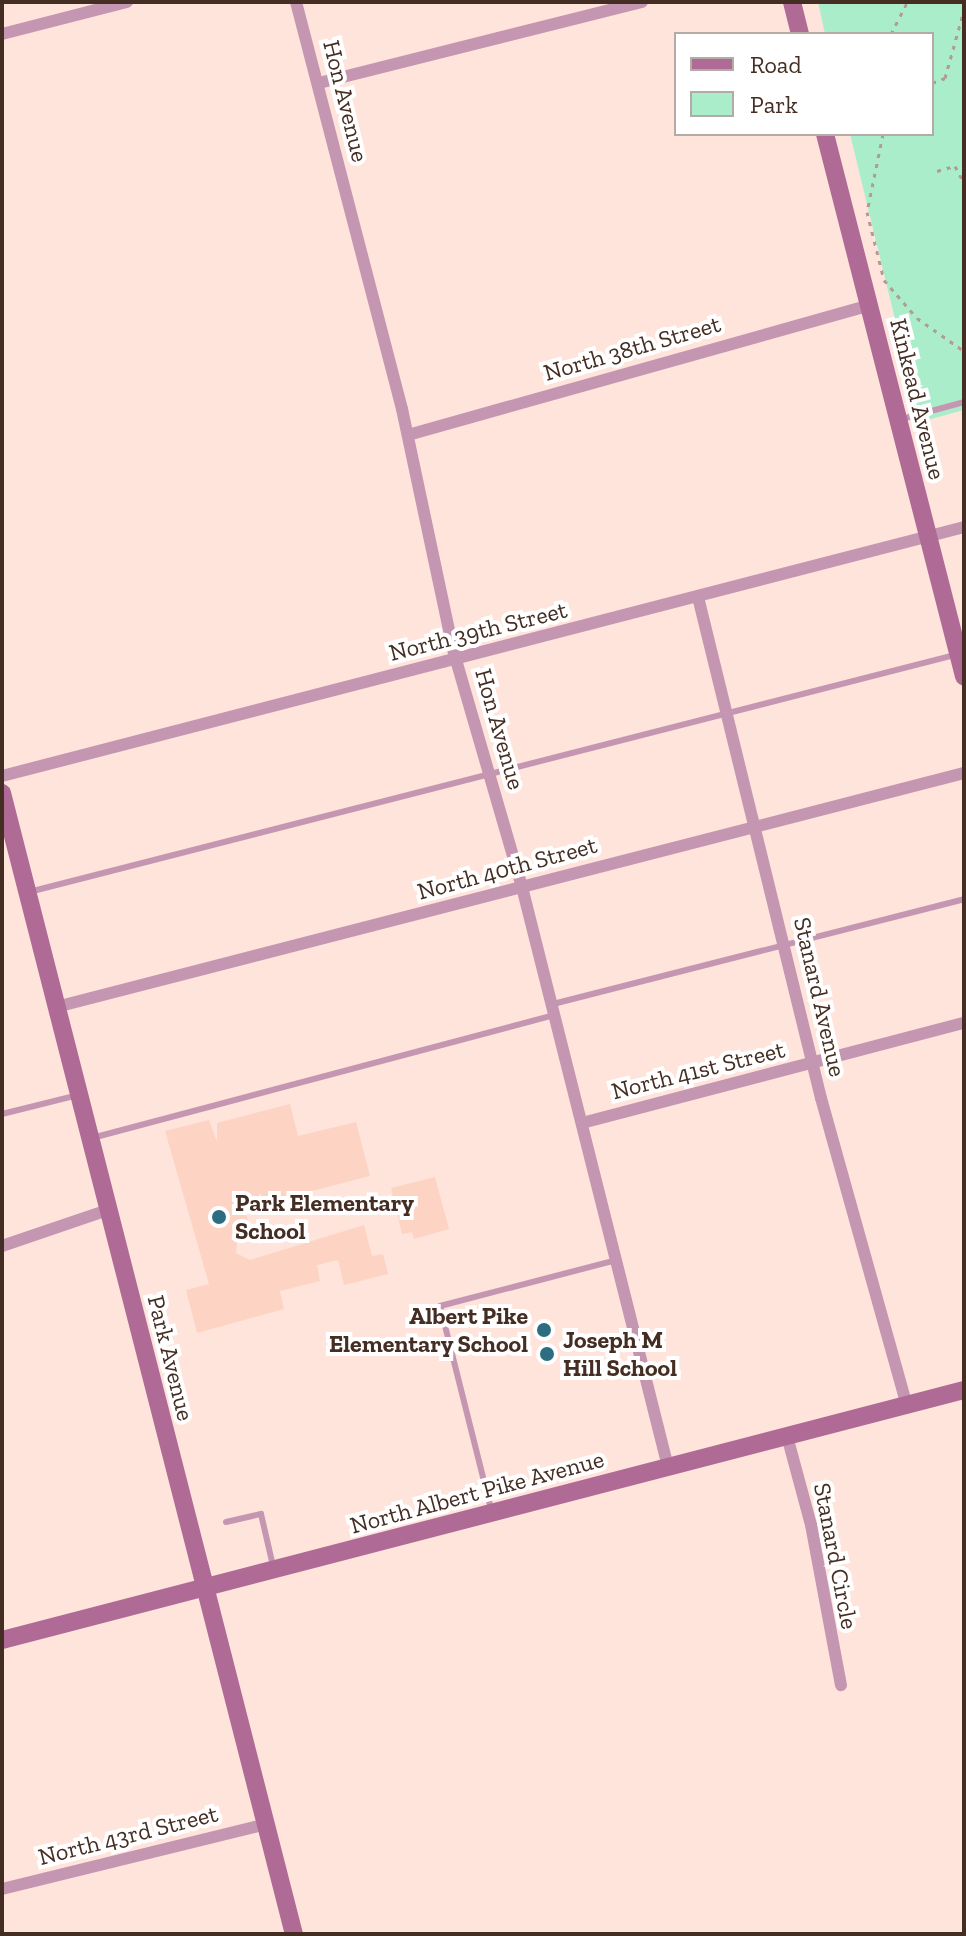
<!DOCTYPE html>
<style>
body{margin:0}
#map{position:relative;width:966px;height:1936px;overflow:hidden;background:#fee4db;font-family:"Zilla Slab",serif}
div>[style]{position:absolute}
.built>*{inset:0;background:#fdd3c3}
.green>*{inset:0;background:#aaedcb}
.path>*{height:3px;margin-top:-1.5px;transform-origin:0;background:repeating-linear-gradient(90deg,#b49b92 0 4px,transparent 0 10px)}
.lane>*{height:6px;margin:-3px;padding:0 3px;transform-origin:3px;border-radius:3px;background:#c596b2}
.street>*{height:12px;margin:-6px;padding:0 6px;transform-origin:6px;border-radius:6px;background:#c596b2}
.secondary>*{height:18px;margin:-9px;padding:0 9px;transform-origin:9px;border-radius:9px;background:#af6b96}
.dots>*{width:22px;height:22px;translate:-50% -50%;box-sizing:border-box;border:4px solid #fff;border-radius:50%}
span{translate:-50% -50%;white-space:nowrap;text-align:center;line-height:1.15;-webkit-text-stroke:8px #fff;paint-order:stroke}
.street-label{font-size:24px;color:#442d23}
.poi-label{font-size:24px;color:#442d23;font-weight:700}
.left{translate:0 -50%;text-align:left}
.right{translate:-100% -50%;text-align:right}
.frame{position:absolute;inset:0;border:4px solid #442d23;pointer-events:none}
.legend{position:absolute;left:674px;top:32px;width:260px;height:104px;box-sizing:border-box;background:#fff;border:2px solid #b4aba7;margin:0;padding:10px 14px;list-style:none;font-size:24px;color:#442d23}
.legend li{display:flex;align-items:center;gap:16px;height:40px}
.legend b{width:40px;border:2px solid #b4aba7}
</style>
<div id="map">
<div class="built">
<i style="clip-path:polygon(290px 1104px,298px 1136px,356px 1122px,370px 1176px,245px 1208px,252px 1239px,237px 1243px,236px 1253px,250px 1260px,364px 1225px,372px 1256px,383px 1254px,388px 1274px,344px 1285px,338px 1260px,317px 1265px,320px 1281px,280px 1291px,284px 1309px,197px 1333px,186px 1290px,209px 1284px,165px 1131px,209px 1120px,217px 1142px,217px 1123px)"></i>
<i style="clip-path:polygon(435px 1177px,449px 1229px,414px 1239px,412px 1232px,402px 1234px,391px 1188px)"></i>
</div>
<div class="green">
<i style="clip-path:polygon(818px 2px,964px 2px,964px 410px,920px 422px,850px 134px,932px 134px,932px 34px,825px 34px)"></i>
</div>
<div class="path">
<i style="left:891px;top:34px;width:36px;rotate:-63deg"></i>
<i style="left:932px;top:83px;width:14px;rotate:-21deg"></i>
<i style="left:945px;top:78px;width:71px;rotate:-74.4deg"></i>
<i style="left:883px;top:134px;width:80px;rotate:101.6deg"></i>
<i style="left:867px;top:212px;width:70px;rotate:76deg"></i>
<i style="left:884px;top:280px;width:50px;rotate:49deg"></i>
<i style="left:917px;top:318px;width:57px;rotate:35.1deg"></i>
<i style="left:937px;top:171px;width:19px;rotate:-16deg"></i>
<i style="left:955px;top:166px;width:19px;rotate:62deg"></i>
</div>
<div class="lane">
<i style="left:902px;top:419px;width:64px;rotate:-15.3deg"></i>
<i style="left:29px;top:892px;width:956px;rotate:-14.36deg"></i>
<i style="left:553px;top:1004px;width:424px;rotate:-14.3deg"></i>
<i style="left:2px;top:1114px;width:78px;rotate:-14deg"></i>
<i style="left:92px;top:1138px;width:479px;rotate:-14.9deg"></i>
<i style="left:491px;top:1509px;width:209px;rotate:-104.1deg"></i>
<i style="left:440px;top:1306px;width:183px;rotate:-14.6deg"></i>
<i style="left:226px;top:1522px;width:36px;rotate:-13deg"></i>
<i style="left:261px;top:1514px;width:53px;rotate:77deg"></i>
</div>
<div class="street">
<i style="left:296px;top:2px;width:421px;rotate:75.4deg"></i>
<i style="left:402px;top:409px;width:249px;rotate:78deg"></i>
<i style="left:454px;top:653px;width:244px;rotate:73.8deg"></i>
<i style="left:522px;top:887px;width:598px;rotate:75.87deg"></i>
<i style="left:2px;top:34px;width:129px;rotate:-14.4deg"></i>
<i style="left:319px;top:83px;width:333px;rotate:-14.1deg"></i>
<i style="left:408px;top:435px;width:479px;rotate:-15.7deg"></i>
<i style="left:698px;top:597px;width:516px;rotate:76.21deg"></i>
<i style="left:821px;top:1098px;width:319px;rotate:74.4deg"></i>
<i style="left:2px;top:776px;width:994px;rotate:-14.51deg"></i>
<i style="left:60px;top:1006px;width:934px;rotate:-14.45deg"></i>
<i style="left:582px;top:1123px;width:395px;rotate:-14.7deg"></i>
<i style="left:2px;top:1246px;width:112px;rotate:-18.8deg"></i>
<i style="left:787px;top:1436px;width:92px;rotate:74.9deg"></i>
<i style="left:811px;top:1525px;width:163px;rotate:79.4deg"></i>
<i style="left:2px;top:1889px;width:272px;rotate:-13.8deg"></i>
</div>
<div class="secondary">
<i style="left:792px;top:2px;width:33px;rotate:76deg"></i>
<i style="left:825px;top:134px;width:560px;rotate:75.62deg"></i>
<i style="left:2px;top:793px;width:1178px;rotate:75.65deg"></i>
<i style="left:2px;top:1640px;width:994px;rotate:-14.57deg"></i>
</div>
<div class="dots">
<i style="left:219px;top:1217px;background:#2d6d81"></i>
<i style="left:544px;top:1330px;background:#2d6d81"></i>
<i style="left:547px;top:1354px;background:#2d6d81"></i>
</div>
<div class="street-label">
<span style="left:346px;top:101px;rotate:76deg">Hon Avenue</span>
<span style="left:632px;top:348px;rotate:-16deg">North 38th Street</span>
<span style="left:918px;top:399px;rotate:76deg">Kinkead Avenue</span>
<span style="left:478px;top:631px;rotate:-14deg">North 39th Street</span>
<span style="left:500px;top:729px;rotate:74deg">Hon Avenue</span>
<span style="left:507px;top:868px;rotate:-15deg">North 40th Street</span>
<span style="left:820px;top:997px;rotate:77deg">Stanard Avenue</span>
<span style="left:698px;top:1070px;rotate:-14deg">North 41st Street</span>
<span style="left:171px;top:1358px;rotate:76deg">Park Avenue</span>
<span style="left:477px;top:1492px;rotate:-15deg">North Albert Pike Avenue</span>
<span style="left:836px;top:1556px;rotate:79deg">Stanard Circle</span>
<span style="left:128px;top:1835px;rotate:-14deg">North 43rd Street</span>
</div>
<div class="poi-label">
<span class="left" style="left:235px;top:1217px">Park Elementary<br>School</span>
<span class="right" style="left:528px;top:1330px">Albert Pike<br>Elementary School</span>
<span class="left" style="left:563px;top:1354px">Joseph M<br>Hill School</span>
</div>
<div class="frame"></div>
<ul class="legend">
<li><b style="height:10px;background:#af6b96"></b>Road</li>
<li><b style="height:22px;background:#aaedcb"></b>Park</li>
</ul>
</div>
